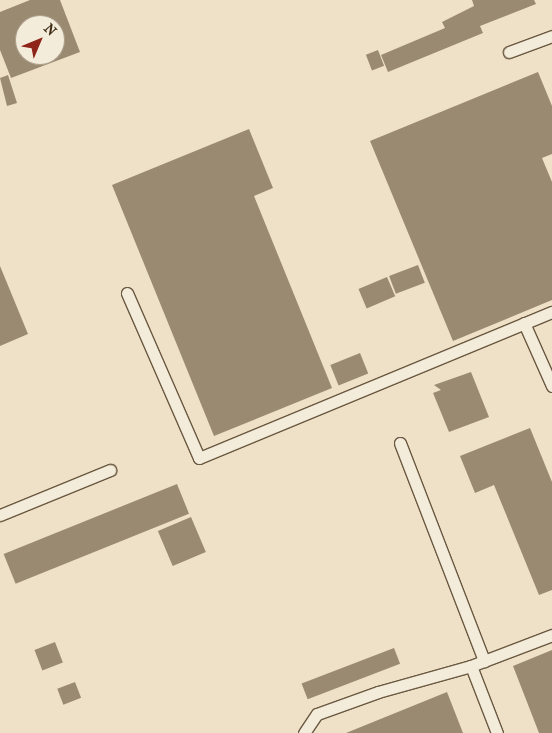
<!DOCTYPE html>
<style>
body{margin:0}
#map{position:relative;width:552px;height:733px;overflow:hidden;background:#eee1c8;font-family:"IM FELL French Canon",serif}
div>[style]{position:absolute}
.building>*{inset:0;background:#9a8a72;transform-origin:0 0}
.roads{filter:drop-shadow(1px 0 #6b5941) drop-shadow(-1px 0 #6b5941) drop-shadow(0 1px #6b5941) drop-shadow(0 -1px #6b5941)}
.lane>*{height:11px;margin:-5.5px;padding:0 5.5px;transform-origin:5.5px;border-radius:5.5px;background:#f4ecdb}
span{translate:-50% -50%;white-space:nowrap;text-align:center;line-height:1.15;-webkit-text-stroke:4px #f4ecdb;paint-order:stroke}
.north{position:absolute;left:15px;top:15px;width:50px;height:50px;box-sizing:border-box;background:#f4ecdb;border:1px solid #ac9f8b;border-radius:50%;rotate:45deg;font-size:14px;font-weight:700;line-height:20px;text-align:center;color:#3f2c14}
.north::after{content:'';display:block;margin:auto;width:18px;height:22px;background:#8f2418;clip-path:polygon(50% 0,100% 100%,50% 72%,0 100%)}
</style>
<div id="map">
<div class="building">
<i style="clip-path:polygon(evenodd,30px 0,60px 0,80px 52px,11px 78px,0 50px,0 12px,30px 0,25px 25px,55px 25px,55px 55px,25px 55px,25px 25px)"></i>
<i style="clip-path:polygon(472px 0,534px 0,536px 4px,480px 26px,483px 33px,388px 72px,381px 55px,445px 28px,442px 22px,474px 6px)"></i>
<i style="left:378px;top:50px;width:17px;height:13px;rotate:69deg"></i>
<i style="clip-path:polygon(538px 72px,552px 106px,552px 154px,542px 158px,552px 182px,552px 300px,453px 341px,370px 141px)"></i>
<i style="clip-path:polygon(8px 75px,17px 103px,7px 106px,0 78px)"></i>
<i style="clip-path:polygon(249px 129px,273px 188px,254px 196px,332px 388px,214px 436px,112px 185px)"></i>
<i style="left:418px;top:265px;width:19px;height:31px;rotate:69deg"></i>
<i style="clip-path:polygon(0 266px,28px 334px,0 346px)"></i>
<i style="left:387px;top:277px;width:21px;height:31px;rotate:67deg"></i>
<i style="left:360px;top:353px;width:22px;height:32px;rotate:68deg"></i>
<i style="clip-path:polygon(471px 372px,489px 417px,449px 432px,433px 393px,441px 390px,434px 385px)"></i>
<i style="clip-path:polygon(530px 428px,552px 482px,552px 590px,539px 595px,494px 485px,475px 493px,460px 456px)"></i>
<i style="left:177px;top:484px;width:32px;height:187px;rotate:68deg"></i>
<i style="left:191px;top:517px;width:38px;height:36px;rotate:67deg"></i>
<i style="left:55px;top:642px;width:22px;height:22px;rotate:69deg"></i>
<i style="left:394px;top:648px;width:17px;height:99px;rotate:69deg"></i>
<i style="clip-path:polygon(552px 650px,552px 733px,539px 733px,513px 666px)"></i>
<i style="left:75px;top:682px;width:17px;height:19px;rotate:69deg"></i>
<i style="clip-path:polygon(447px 692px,463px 733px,346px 733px)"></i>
</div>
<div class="roads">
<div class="lane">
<i style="left:509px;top:52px;width:46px;rotate:-20.4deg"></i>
<i style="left:127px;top:293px;width:180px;rotate:66.4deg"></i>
<i style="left:199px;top:458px;width:382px;rotate:-22.5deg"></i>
<i style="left:524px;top:323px;width:69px;rotate:66deg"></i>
<i style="left:400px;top:443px;width:234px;rotate:68.9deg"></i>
<i style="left:0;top:515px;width:119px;rotate:-22.2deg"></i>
<i style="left:471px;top:666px;width:72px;rotate:68.8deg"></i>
<i style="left:304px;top:733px;width:23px;rotate:-56deg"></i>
<i style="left:317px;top:714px;width:65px;rotate:-19.8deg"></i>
<i style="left:378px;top:692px;width:97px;rotate:-15.6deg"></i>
<i style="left:471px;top:666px;width:87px;rotate:-20.9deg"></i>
</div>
</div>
<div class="north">N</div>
</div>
